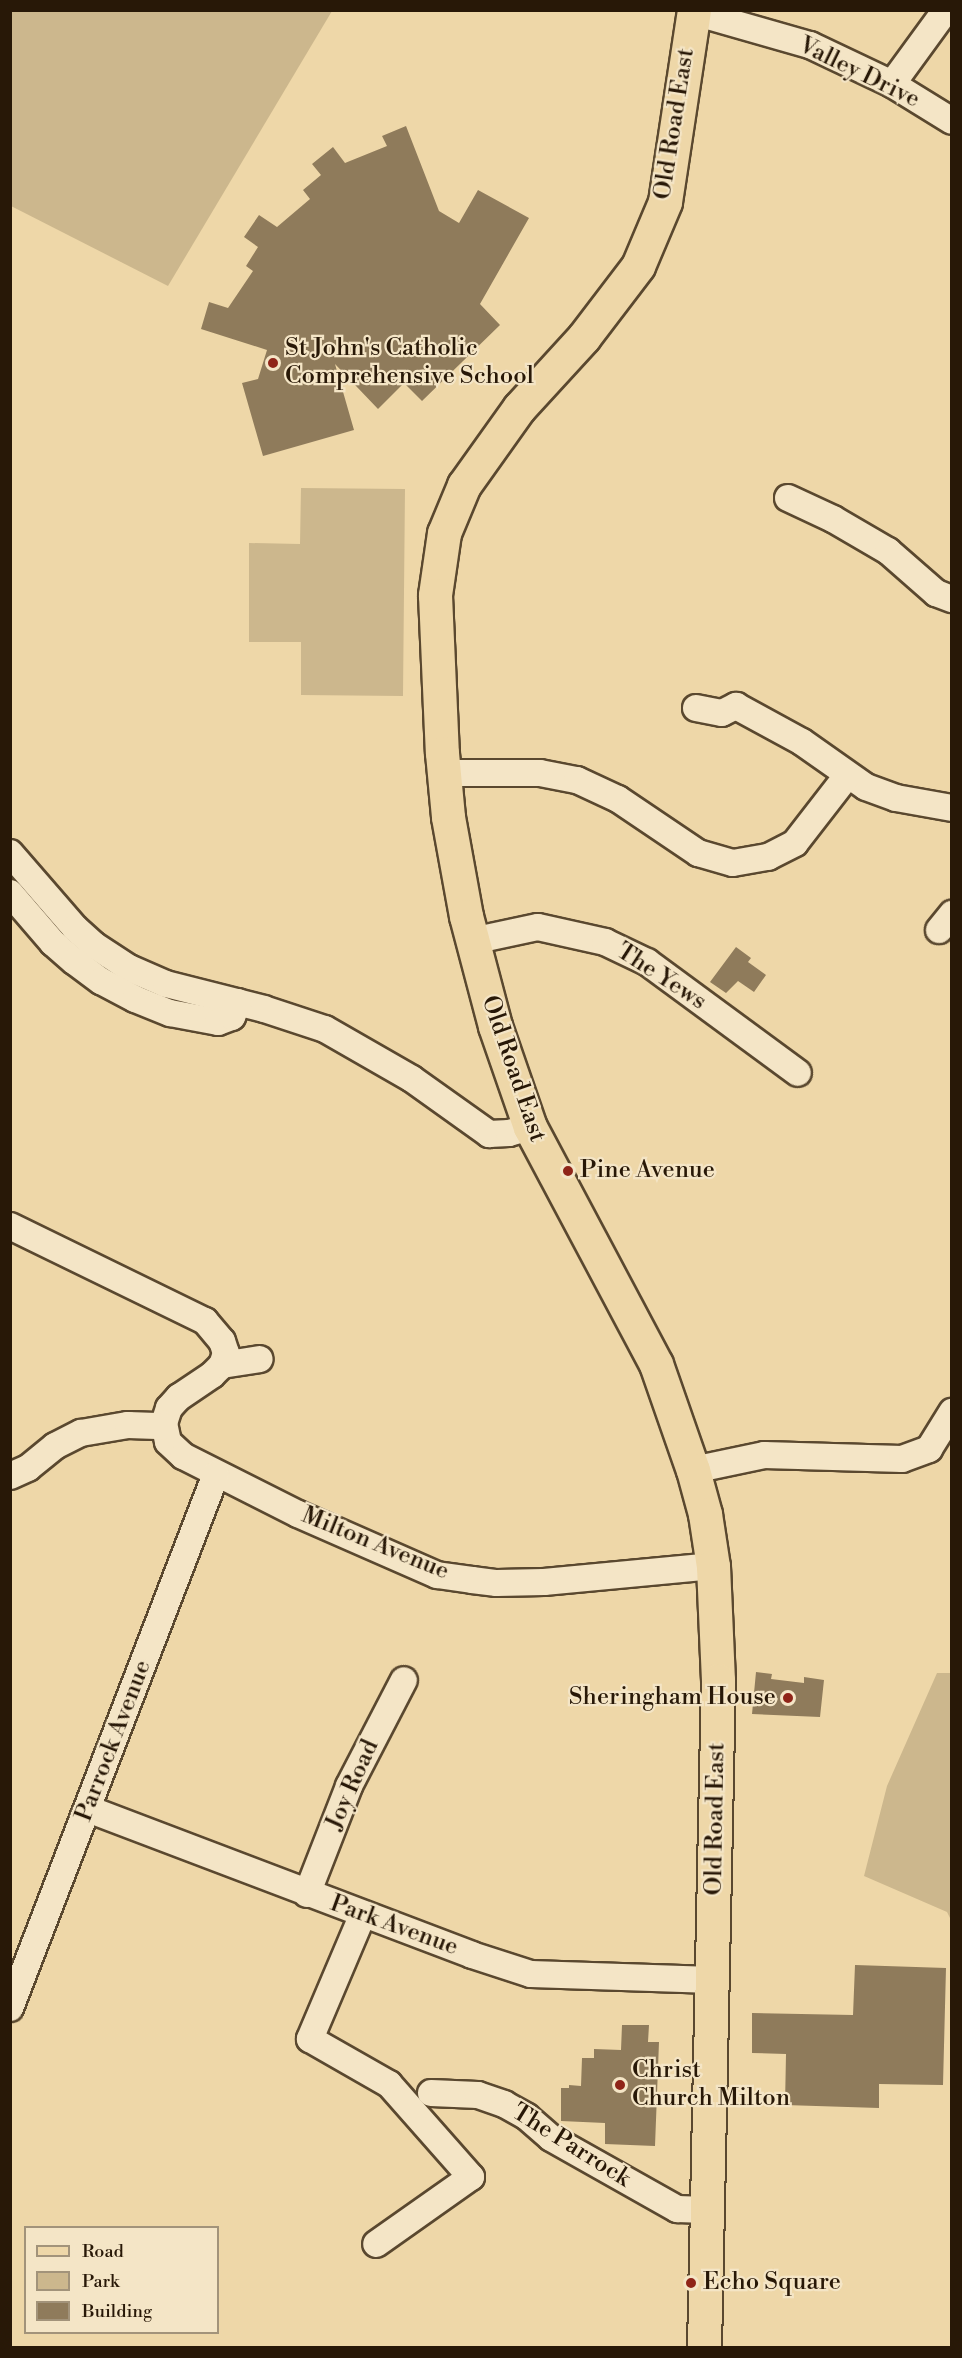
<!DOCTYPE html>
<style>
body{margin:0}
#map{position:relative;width:962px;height:2358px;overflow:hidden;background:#eed7a8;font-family:"Libre Bodoni",serif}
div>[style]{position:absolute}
.green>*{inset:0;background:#ccb78d}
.building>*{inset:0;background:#8f7b5b}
.roads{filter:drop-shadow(2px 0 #5a482f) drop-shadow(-2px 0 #5a482f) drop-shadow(0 2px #5a482f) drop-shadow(0 -2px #5a482f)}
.minor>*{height:26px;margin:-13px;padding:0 13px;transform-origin:13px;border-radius:13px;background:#f4e5c6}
.major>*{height:33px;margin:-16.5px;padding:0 16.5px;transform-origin:16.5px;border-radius:16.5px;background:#eed7a8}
.dots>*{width:16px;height:16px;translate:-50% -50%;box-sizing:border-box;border:3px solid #f4e5c6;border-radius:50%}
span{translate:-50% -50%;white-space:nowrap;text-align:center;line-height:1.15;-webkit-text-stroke:4.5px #f4e5c6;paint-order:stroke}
.street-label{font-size:24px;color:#281807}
.poi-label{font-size:24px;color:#281807}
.left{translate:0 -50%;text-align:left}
.right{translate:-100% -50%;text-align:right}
.frame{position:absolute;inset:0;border:12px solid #281807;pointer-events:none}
.legend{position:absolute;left:24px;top:2226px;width:195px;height:108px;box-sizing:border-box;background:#f4e5c6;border:2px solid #a2937a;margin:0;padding:8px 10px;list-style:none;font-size:18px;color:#281807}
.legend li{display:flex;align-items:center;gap:12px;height:30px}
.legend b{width:30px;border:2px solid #a2937a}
</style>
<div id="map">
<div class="green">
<i style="clip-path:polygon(10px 11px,11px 10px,332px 11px,168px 286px,11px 206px)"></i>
<i style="clip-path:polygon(301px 488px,405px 489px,403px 696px,301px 695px,301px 642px,249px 642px,249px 543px,300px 544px)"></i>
<i style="clip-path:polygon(937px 1673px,951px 1673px,951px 1920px,947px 1912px,864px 1876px,887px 1786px)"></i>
</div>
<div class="building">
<i style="clip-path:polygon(406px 126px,439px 211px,459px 223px,478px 190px,529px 218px,480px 304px,500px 325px,422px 401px,404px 383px,378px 409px,335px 364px,354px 430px,263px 456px,242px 383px,258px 379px,267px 350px,201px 329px,209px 302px,228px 308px,253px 271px,246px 266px,258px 247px,244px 237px,259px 215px,277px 227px,310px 199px,303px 190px,321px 175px,312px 164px,333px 147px,345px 163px,387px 146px,382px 136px)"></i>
<i style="clip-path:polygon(736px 947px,751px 958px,748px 962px,766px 975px,754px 992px,738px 981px,726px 993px,710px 982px)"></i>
<i style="clip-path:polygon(756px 1672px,772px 1674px,771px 1679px,804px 1683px,804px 1677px,824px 1680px,820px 1717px,752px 1714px)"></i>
<i style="clip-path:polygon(855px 1965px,946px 1968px,943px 2085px,879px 2084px,879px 2108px,785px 2105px,786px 2054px,752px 2053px,752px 2013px,853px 2015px)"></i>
<i style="clip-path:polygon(622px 2025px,649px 2025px,648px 2042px,659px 2042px,655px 2146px,605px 2144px,605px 2123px,561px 2121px,561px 2088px,569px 2088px,569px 2085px,581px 2086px,582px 2058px,594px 2058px,594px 2049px,621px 2050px)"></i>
</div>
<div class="roads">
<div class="minor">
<i style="left:694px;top:12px;width:121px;rotate:15.9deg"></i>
<i style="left:810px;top:45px;width:91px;rotate:25.4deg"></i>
<i style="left:892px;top:84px;width:70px;rotate:31.7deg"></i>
<i style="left:892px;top:84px;width:92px;rotate:-53.9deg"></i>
<i style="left:788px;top:498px;width:50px;rotate:25deg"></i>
<i style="left:833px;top:519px;width:64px;rotate:30.2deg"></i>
<i style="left:888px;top:551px;width:64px;rotate:41.2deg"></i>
<i style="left:936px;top:593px;width:17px;rotate:21deg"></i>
<i style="left:696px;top:708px;width:26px;rotate:11deg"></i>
<i style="left:722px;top:713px;width:16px;rotate:-27deg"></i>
<i style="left:736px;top:706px;width:75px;rotate:28.6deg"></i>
<i style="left:802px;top:742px;width:78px;rotate:35.1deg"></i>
<i style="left:866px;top:787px;width:32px;rotate:20deg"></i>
<i style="left:896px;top:798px;width:57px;rotate:10.1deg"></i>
<i style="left:443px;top:773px;width:97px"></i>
<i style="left:540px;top:773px;width:38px;rotate:11deg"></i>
<i style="left:577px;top:780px;width:45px;rotate:24.9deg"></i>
<i style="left:618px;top:799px;width:97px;rotate:34deg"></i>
<i style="left:698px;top:853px;width:36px;rotate:16deg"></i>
<i style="left:733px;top:863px;width:36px;rotate:-10deg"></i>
<i style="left:768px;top:857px;width:30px;rotate:-27deg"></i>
<i style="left:795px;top:843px;width:85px;rotate:-52.2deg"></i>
<i style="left:10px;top:853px;width:99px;rotate:49.1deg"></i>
<i style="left:75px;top:928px;width:25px;rotate:42deg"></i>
<i style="left:94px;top:945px;width:42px;rotate:33.3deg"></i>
<i style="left:129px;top:968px;width:40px;rotate:23.4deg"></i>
<i style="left:166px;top:984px;width:101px;rotate:14.3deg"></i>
<i style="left:264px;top:1009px;width:64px;rotate:18.2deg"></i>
<i style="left:325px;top:1029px;width:100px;rotate:29.9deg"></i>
<i style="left:412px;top:1079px;width:95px;rotate:35.5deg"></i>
<i style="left:489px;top:1134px;width:20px;rotate:-3deg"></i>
<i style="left:509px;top:1133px;width:22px;rotate:-16deg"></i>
<i style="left:10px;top:893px;width:66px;rotate:49.3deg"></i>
<i style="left:53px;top:943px;width:28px;rotate:41deg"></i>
<i style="left:74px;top:961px;width:34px;rotate:37deg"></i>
<i style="left:101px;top:981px;width:38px;rotate:28deg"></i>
<i style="left:135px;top:999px;width:38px;rotate:22deg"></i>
<i style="left:170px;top:1013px;width:49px;rotate:10.6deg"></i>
<i style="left:218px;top:1022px;width:15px;rotate:-20deg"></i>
<i style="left:232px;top:1017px;width:16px;rotate:-68deg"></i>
<i style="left:939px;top:930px;width:21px;rotate:-51deg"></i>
<i style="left:472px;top:941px;width:67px;rotate:-12deg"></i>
<i style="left:538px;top:927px;width:69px;rotate:12.6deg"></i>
<i style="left:605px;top:942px;width:47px;rotate:25.5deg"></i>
<i style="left:647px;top:962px;width:187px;rotate:36.3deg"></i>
<i style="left:10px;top:1226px;width:217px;rotate:26deg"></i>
<i style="left:205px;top:1321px;width:26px;rotate:50deg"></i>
<i style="left:222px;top:1341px;width:13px;rotate:72deg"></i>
<i style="left:226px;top:1353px;width:13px;rotate:108deg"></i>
<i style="left:222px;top:1365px;width:14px;rotate:135deg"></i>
<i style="left:212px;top:1375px;width:40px;rotate:146deg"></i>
<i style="left:179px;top:1397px;width:15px;rotate:132deg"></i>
<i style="left:169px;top:1408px;width:16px;rotate:108deg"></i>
<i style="left:164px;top:1423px;width:19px;rotate:78deg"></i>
<i style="left:168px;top:1442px;width:21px;rotate:43deg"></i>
<i style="left:183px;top:1456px;width:129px;rotate:26.8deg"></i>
<i style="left:298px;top:1514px;width:152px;rotate:23.7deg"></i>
<i style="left:437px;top:1575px;width:35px;rotate:8deg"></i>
<i style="left:472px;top:1580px;width:25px;rotate:7deg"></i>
<i style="left:497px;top:1583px;width:47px;rotate:-1.2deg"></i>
<i style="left:544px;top:1582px;width:170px;rotate:-5.4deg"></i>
<i style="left:222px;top:1365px;width:38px;rotate:-9deg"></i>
<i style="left:693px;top:1470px;width:73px;rotate:-11.9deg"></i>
<i style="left:764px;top:1455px;width:138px;rotate:1.7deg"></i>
<i style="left:902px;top:1459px;width:29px;rotate:-20deg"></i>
<i style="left:929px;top:1449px;width:44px;rotate:-58.1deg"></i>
<i style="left:10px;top:1476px;width:20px;rotate:-24deg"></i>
<i style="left:28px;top:1468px;width:35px;rotate:-39deg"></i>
<i style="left:55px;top:1446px;width:29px;rotate:-27deg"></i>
<i style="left:81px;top:1433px;width:48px;rotate:-9.7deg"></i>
<i style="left:128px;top:1425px;width:36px;rotate:2deg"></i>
<i style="left:88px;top:1809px;width:411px;rotate:20.8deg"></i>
<i style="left:472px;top:1955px;width:62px;rotate:17.9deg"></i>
<i style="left:531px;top:1974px;width:182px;rotate:1.9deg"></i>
<i style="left:307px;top:1894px;width:116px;rotate:-68.7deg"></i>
<i style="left:349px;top:1786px;width:119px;rotate:-62.6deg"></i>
<i style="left:363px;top:1914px;width:136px;rotate:113deg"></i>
<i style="left:310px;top:2039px;width:91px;rotate:29.7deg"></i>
<i style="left:389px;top:2084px;width:124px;rotate:48.6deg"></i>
<i style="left:471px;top:2177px;width:116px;rotate:144.8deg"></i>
<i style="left:10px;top:2008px;width:572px;rotate:-68.9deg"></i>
<i style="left:431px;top:2093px;width:47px;rotate:2.4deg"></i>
<i style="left:478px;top:2095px;width:28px;rotate:19deg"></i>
<i style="left:504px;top:2104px;width:26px;rotate:29deg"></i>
<i style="left:527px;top:2117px;width:32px;rotate:41deg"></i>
<i style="left:551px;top:2138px;width:145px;rotate:29.4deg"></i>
<i style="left:677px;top:2209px;width:30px;rotate:2deg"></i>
</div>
<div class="major">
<i style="left:694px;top:10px;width:194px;rotate:98.6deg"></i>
<i style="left:665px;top:202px;width:69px;rotate:112.9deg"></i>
<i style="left:638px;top:266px;width:89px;rotate:127.3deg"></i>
<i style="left:584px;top:337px;width:96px;rotate:132.5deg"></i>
<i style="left:519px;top:408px;width:95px;rotate:125.5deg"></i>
<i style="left:464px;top:485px;width:52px;rotate:112.6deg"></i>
<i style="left:444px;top:533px;width:63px;rotate:98.3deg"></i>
<i style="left:435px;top:595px;width:158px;rotate:87.5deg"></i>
<i style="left:442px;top:753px;width:64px;rotate:84.6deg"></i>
<i style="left:448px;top:817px;width:101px;rotate:79.7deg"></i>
<i style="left:466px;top:916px;width:114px;rotate:75.2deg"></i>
<i style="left:495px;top:1026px;width:107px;rotate:70.9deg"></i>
<i style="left:530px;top:1127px;width:268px;rotate:62deg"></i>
<i style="left:656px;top:1364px;width:112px;rotate:70.8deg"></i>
<i style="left:693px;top:1470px;width:46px;rotate:74.7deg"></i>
<i style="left:705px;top:1514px;width:53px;rotate:81.3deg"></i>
<i style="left:713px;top:1566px;width:114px;rotate:87.5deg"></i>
<i style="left:718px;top:1680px;width:668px;rotate:91.2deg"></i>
</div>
</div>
<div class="dots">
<i style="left:273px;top:363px;background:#8f2418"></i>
<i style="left:568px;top:1171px;background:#8f2418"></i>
<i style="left:788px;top:1698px;background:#8f2418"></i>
<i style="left:620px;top:2085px;background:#8f2418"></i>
<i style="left:691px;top:2283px;background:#8f2418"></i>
</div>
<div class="street-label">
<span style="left:859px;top:73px;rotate:26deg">Valley Drive</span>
<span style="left:675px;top:124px;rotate:-81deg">Old Road East</span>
<span style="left:661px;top:977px;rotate:33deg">The Yews</span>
<span style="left:513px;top:1069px;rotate:71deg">Old Road East</span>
<span style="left:375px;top:1544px;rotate:22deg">Milton Avenue</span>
<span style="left:114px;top:1741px;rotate:-69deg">Parrock Avenue</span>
<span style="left:353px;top:1785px;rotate:-66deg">Joy Road</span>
<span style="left:716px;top:1819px;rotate:-89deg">Old Road East</span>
<span style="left:394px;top:1926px;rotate:20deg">Park Avenue</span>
<span style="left:571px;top:2146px;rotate:32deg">The Parrock</span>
</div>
<div class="poi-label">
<span class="left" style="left:285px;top:363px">St John's Catholic<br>Comprehensive School</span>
<span class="left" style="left:580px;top:1171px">Pine Avenue</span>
<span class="right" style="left:776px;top:1698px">Sheringham House</span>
<span class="left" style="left:632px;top:2085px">Christ<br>Church Milton</span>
<span class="left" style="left:703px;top:2283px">Echo Square</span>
</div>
<div class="frame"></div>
<ul class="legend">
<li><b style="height:8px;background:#eed7a8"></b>Road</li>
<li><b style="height:16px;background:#ccb78d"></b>Park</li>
<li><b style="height:16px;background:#8f7b5b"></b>Building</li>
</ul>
</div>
